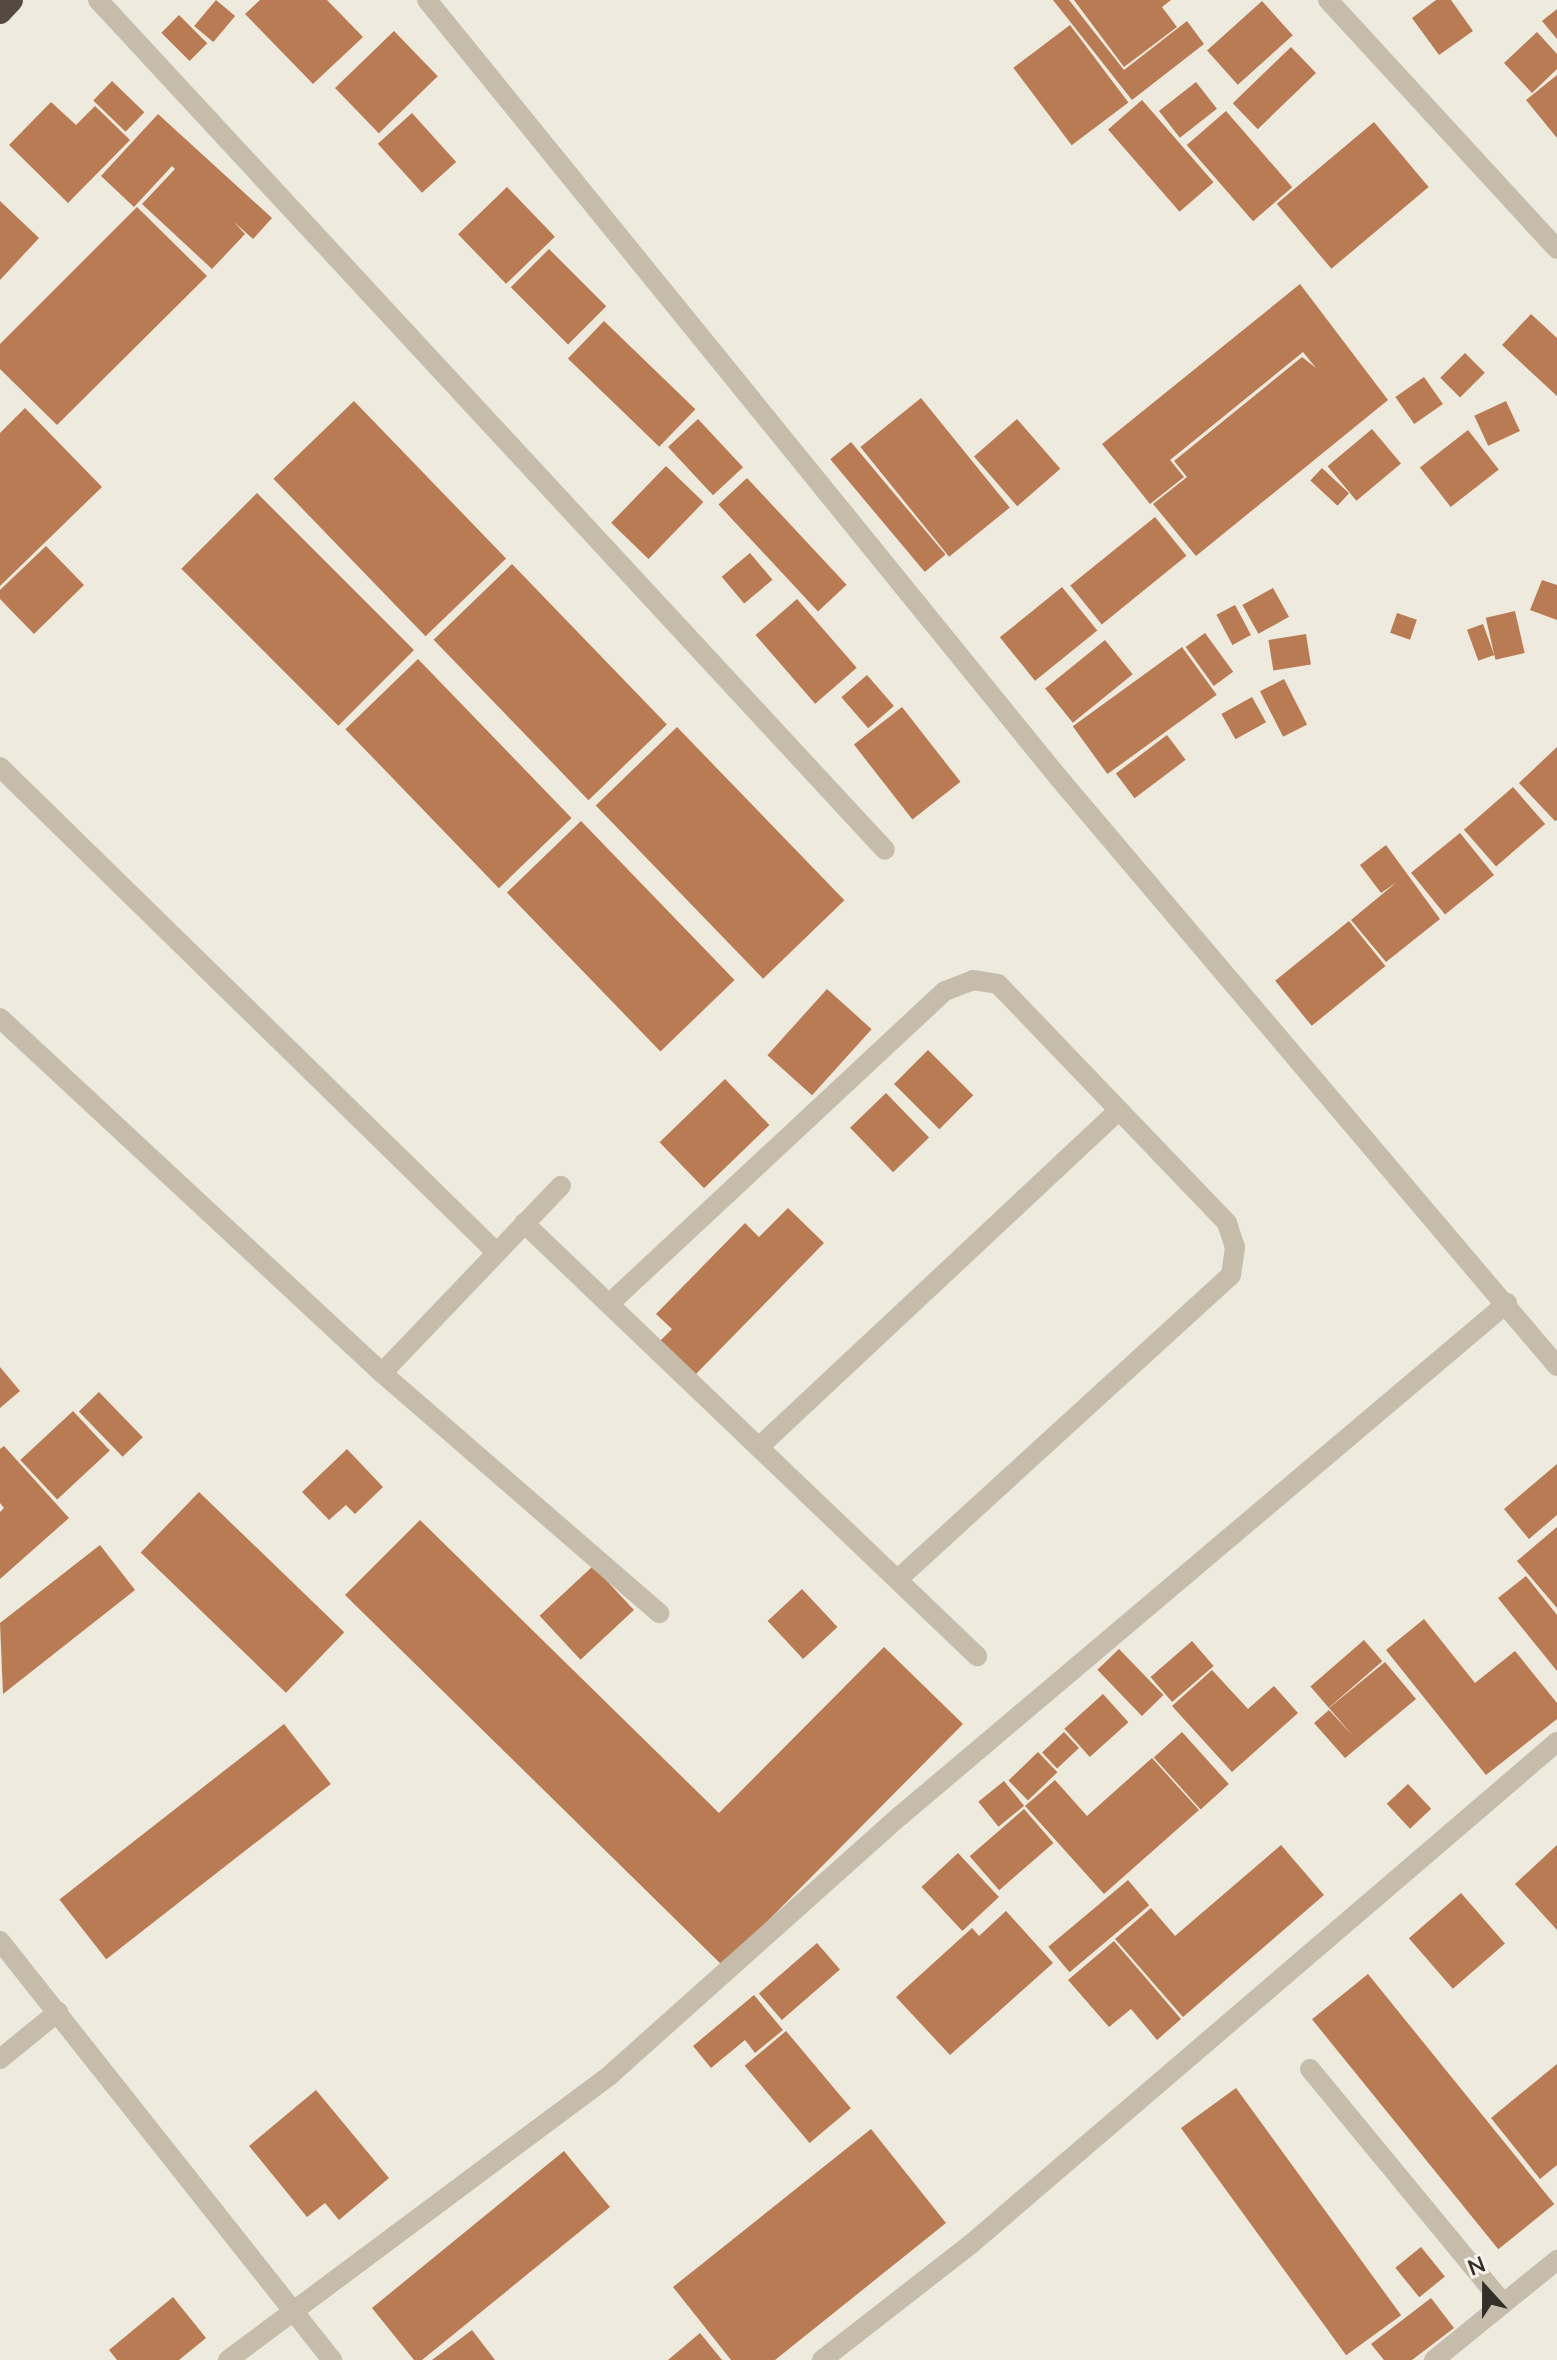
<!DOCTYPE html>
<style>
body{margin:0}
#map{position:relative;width:1557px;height:2360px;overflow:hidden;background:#efeade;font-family:Mulish,sans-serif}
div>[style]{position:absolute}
.building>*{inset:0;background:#b87b53;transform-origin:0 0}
.minor>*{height:20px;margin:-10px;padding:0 10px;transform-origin:10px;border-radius:10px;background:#c6bcab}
.highway>*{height:24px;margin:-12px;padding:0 12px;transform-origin:12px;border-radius:12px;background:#554a41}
span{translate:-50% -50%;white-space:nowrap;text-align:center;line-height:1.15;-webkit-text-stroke:6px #f8f3ea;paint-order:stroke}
.north{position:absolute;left:1445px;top:2248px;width:80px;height:80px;-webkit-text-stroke:6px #f8f3ea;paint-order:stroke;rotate:339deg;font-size:22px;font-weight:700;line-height:32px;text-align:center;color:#352f29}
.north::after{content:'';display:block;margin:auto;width:28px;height:36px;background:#352f29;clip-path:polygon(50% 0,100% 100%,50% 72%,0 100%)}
</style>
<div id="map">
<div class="building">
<i style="left:216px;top:0;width:25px;height:34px;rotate:40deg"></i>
<i style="clip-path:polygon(260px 0,327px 0,363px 37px,313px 84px,245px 14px)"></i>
<i style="clip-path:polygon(1053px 0,1069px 0,1124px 70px,1187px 21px,1204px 44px,1132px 100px)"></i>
<i style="clip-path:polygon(1074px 0,1171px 0,1162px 7px,1177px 27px,1124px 67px)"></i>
<i style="clip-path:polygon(1436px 0,1451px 0,1473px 31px,1439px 55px,1412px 18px)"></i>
<i style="left:1262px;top:1px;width:46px;height:74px;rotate:48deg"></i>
<i style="clip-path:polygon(1557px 9px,1557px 39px,1542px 21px)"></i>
<i style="left:179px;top:15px;width:40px;height:25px;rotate:45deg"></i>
<i style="left:1070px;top:25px;width:97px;height:71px;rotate:53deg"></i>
<i style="left:394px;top:31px;width:63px;height:82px;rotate:46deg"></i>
<i style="clip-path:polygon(1537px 32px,1557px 54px,1557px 69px,1532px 93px,1504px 63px)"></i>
<i style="left:1291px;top:47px;width:36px;height:81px;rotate:46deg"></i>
<i style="clip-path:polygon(1557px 75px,1557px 138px,1526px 100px)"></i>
<i style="left:112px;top:81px;width:45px;height:27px;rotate:44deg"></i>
<i style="left:1196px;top:82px;width:34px;height:47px;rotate:52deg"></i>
<i style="left:1142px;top:100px;width:109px;height:45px;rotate:49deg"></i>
<i style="clip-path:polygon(51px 102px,76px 125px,95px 106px,130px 140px,68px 203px,9px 145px)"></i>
<i style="left:1226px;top:111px;width:101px;height:52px;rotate:49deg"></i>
<i style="left:412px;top:113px;width:66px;height:46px;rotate:48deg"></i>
<i style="clip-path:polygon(158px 114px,272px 218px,253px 239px,234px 222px,245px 234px,212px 269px,142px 204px,175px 169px,172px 166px,134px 207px,101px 176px)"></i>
<i style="left:1374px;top:122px;width:85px;height:127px;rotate:50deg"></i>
<i style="left:507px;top:187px;width:69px;height:68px;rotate:46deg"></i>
<i style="clip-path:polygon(0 201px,39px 238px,0 280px)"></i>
<i style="clip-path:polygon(137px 207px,207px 276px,57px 425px,0 369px,0 344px)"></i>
<i style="left:549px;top:249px;width:81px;height:54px;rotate:45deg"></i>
<i style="clip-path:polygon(1300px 284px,1388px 400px,1196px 556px,1153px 504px,1187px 477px,1174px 461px,1302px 357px,1316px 368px,1303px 352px,1170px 460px,1184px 477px,1150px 504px,1102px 444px)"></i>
<i style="clip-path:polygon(1531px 314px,1557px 338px,1557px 396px,1502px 345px)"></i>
<i style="left:604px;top:321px;width:127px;height:52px;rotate:44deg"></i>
<i style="left:1465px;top:353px;width:28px;height:35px;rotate:45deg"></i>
<i style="left:1424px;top:377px;width:33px;height:35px;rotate:55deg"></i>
<i style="left:921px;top:398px;width:141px;height:78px;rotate:51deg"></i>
<i style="left:354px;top:401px;width:219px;height:112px;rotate:46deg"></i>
<i style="left:1506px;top:401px;width:33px;height:35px;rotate:65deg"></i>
<i style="clip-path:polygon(25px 408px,102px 487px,0 586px,0 433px)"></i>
<i style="left:698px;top:419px;width:66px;height:41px;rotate:47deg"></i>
<i style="left:1017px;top:419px;width:66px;height:57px;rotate:49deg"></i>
<i style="left:1372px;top:429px;width:45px;height:58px;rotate:50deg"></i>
<i style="left:1468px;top:430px;width:50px;height:61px;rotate:52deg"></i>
<i style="left:851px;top:442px;width:147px;height:27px;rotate:50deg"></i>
<i style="left:666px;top:466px;width:52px;height:79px;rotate:44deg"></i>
<i style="left:1322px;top:468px;width:37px;height:17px;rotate:43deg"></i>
<i style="left:747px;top:478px;width:146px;height:39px;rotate:47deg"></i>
<i style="left:257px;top:493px;width:222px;height:107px;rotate:45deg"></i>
<i style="left:1155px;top:517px;width:50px;height:109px;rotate:51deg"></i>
<i style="clip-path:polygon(46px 546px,84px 585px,34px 634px,0 599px,0 590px)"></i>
<i style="left:750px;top:553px;width:35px;height:37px;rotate:50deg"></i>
<i style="left:512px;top:564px;width:223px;height:109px;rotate:46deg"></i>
<i style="clip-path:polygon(1542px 580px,1557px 585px,1557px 620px,1530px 610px)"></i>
<i style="left:1062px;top:587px;width:56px;height:80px;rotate:51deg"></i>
<i style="left:1273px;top:588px;width:33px;height:35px;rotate:61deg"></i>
<i style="left:797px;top:599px;width:91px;height:55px;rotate:49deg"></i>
<i style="left:1235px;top:605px;width:34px;height:21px;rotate:62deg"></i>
<i style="left:1515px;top:611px;width:43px;height:30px;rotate:77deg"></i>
<i style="left:1397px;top:613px;width:21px;height:21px;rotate:19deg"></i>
<i style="left:1483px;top:624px;width:33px;height:17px;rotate:70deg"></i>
<i style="left:1205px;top:633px;width:48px;height:24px;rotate:54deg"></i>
<i style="left:1306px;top:634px;width:31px;height:38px;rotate:81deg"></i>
<i style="left:1105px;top:640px;width:44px;height:77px;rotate:51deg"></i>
<i style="left:1182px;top:647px;width:59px;height:135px;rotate:54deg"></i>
<i style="left:418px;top:659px;width:221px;height:101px;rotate:46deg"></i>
<i style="left:867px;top:675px;width:41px;height:34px;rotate:49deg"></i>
<i style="left:1284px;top:679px;width:51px;height:27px;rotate:63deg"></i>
<i style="left:1252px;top:697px;width:29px;height:35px;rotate:61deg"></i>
<i style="left:902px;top:707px;width:95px;height:61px;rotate:52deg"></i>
<i style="left:677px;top:727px;width:241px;height:113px;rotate:46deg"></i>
<i style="left:1167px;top:735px;width:31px;height:64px;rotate:53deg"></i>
<i style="clip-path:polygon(1557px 747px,1557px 820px,1555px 821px,1519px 783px)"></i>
<i style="left:1513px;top:787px;width:49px;height:65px;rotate:49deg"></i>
<i style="left:581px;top:821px;width:221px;height:103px;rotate:46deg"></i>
<i style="left:1460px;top:833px;width:54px;height:63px;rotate:51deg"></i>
<i style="clip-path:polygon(1386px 845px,1440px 919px,1386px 962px,1351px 920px,1397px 882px,1381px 893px,1360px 865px)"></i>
<i style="left:1349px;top:921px;width:58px;height:95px;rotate:51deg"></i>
<i style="left:827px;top:989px;width:60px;height:89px;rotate:42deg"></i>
<i style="left:928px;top:1050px;width:64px;height:48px;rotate:45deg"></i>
<i style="left:725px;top:1079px;width:64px;height:91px;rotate:46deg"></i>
<i style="left:886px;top:1093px;width:62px;height:50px;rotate:46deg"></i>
<i style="clip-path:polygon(788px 1208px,824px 1243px,695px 1375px,660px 1341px,672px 1329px,656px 1314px,745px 1223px,759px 1237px)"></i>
<i style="clip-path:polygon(0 1367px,20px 1391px,0 1408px)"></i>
<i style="left:99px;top:1392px;width:63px;height:28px;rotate:46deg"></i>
<i style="left:73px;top:1411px;width:54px;height:72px;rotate:47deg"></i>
<i style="clip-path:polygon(4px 1446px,69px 1518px,0 1579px,0 1512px,4px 1508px,0 1503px,0 1449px)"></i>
<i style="clip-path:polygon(347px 1449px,383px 1487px,355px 1514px,346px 1505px,329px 1520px,302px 1492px)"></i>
<i style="clip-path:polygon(1557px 1464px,1557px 1515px,1529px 1539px,1504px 1509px)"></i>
<i style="left:199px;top:1492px;width:202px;height:84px;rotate:44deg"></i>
<i style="clip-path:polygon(420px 1520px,719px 1813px,884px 1647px,963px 1724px,723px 1966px,345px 1595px)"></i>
<i style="clip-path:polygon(1557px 1527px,1557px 1608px,1517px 1561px)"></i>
<i style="clip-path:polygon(100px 1545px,135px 1590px,3px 1694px,0 1623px)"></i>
<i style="left:593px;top:1566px;width:60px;height:73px;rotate:47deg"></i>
<i style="clip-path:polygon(1526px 1576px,1557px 1615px,1557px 1671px,1498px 1598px)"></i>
<i style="left:802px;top:1589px;width:52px;height:47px;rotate:47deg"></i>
<i style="clip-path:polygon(1424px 1619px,1475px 1683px,1515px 1651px,1557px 1703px,1557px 1719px,1486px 1775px,1386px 1650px)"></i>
<i style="left:1364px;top:1640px;width:28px;height:71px;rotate:49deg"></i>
<i style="left:1192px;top:1641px;width:33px;height:55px;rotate:49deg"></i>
<i style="left:1119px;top:1649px;width:64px;height:30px;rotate:46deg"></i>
<i style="clip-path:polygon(1385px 1662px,1416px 1699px,1345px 1758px,1314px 1723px,1329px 1710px,1354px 1737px,1329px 1708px)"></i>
<i style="clip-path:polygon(1212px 1670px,1248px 1709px,1274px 1686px,1298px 1713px,1232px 1772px,1172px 1706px)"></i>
<i style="left:1103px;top:1694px;width:38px;height:52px;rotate:48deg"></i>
<i style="left:284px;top:1724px;width:76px;height:285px;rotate:52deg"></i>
<i style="left:1064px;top:1732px;width:22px;height:30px;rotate:47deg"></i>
<i style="left:1182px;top:1732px;width:70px;height:38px;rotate:48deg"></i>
<i style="left:1038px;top:1752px;width:28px;height:41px;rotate:46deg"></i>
<i style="clip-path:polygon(1152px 1758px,1199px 1810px,1104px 1894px,1025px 1806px,1055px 1780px,1087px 1816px)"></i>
<i style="left:1004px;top:1781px;width:32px;height:33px;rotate:51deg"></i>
<i style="left:1408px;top:1784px;width:34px;height:29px;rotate:47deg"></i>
<i style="left:1024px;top:1809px;width:45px;height:72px;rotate:49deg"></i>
<i style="clip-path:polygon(1281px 1845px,1324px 1895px,1183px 2017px,1115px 1939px,1151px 1908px,1175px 1936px)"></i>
<i style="clip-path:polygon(1557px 1845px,1557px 1930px,1515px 1884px)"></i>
<i style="left:958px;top:1853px;width:60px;height:50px;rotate:47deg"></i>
<i style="left:1128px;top:1880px;width:33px;height:104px;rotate:50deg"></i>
<i style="left:1461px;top:1893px;width:67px;height:69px;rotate:49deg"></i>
<i style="clip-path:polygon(1006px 1911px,1053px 1963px,950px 2055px,896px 1997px,972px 1928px,979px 1936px)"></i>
<i style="clip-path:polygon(1114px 1941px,1181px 2019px,1157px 2040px,1131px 2009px,1109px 2027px,1068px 1980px)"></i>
<i style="left:817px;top:1943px;width:35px;height:77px;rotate:49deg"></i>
<i style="left:1368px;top:1974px;width:296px;height:72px;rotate:51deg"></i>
<i style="clip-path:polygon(754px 1995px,783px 2030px,755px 2053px,745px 2040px,711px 2068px,693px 2046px)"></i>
<i style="left:786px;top:2031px;width:101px;height:54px;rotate:50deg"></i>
<i style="clip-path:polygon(1557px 2064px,1557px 2165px,1540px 2179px,1491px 2118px)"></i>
<i style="left:1236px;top:2088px;width:281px;height:68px;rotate:54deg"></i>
<i style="clip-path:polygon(316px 2090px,389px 2178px,339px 2220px,325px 2203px,307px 2217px,249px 2146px)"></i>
<i style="clip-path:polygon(871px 2129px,946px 2223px,775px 2360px,731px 2360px,673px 2287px)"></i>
<i style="clip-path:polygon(564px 2151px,610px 2207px,422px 2360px,414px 2360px,372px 2308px)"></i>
<i style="left:1421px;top:2247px;width:38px;height:33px;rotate:51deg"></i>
<i style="clip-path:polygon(173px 2297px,206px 2338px,179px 2360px,117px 2360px,109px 2350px)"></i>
<i style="clip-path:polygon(1431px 2298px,1454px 2328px,1412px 2360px,1384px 2360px,1371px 2344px)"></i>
<i style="clip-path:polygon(472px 2330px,495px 2360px,432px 2360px)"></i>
<i style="clip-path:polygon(700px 2333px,722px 2360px,668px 2360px)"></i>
</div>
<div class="minor">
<i style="left:98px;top:0;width:1158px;rotate:47.2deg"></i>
<i style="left:427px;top:0;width:1001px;rotate:50.92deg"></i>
<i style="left:1058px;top:777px;width:772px;rotate:49.73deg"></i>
<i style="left:1328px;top:0;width:338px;rotate:47.4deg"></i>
<i style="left:0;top:767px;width:694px;rotate:44.36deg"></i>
<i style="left:0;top:1018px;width:521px;rotate:42.9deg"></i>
<i style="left:382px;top:1373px;width:367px;rotate:40.9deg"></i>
<i style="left:524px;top:1223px;width:627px;rotate:43.71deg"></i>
<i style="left:609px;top:1304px;width:459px;rotate:-43deg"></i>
<i style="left:945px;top:991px;width:30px;rotate:-21deg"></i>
<i style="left:973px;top:980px;width:25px;rotate:9deg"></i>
<i style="left:998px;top:984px;width:331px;rotate:46.2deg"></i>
<i style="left:1227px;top:1223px;width:25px;rotate:72deg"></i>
<i style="left:1235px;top:1247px;width:28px;rotate:98deg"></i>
<i style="left:1231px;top:1275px;width:452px;rotate:137.6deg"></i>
<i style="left:382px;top:1373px;width:259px;rotate:-46.3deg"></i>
<i style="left:759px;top:1447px;width:493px;rotate:-43.1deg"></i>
<i style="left:0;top:1941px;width:535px;rotate:51.61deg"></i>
<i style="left:0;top:2059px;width:75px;rotate:-39deg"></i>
<i style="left:1310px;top:2069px;width:303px;rotate:50.5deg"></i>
<i style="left:228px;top:2360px;width:477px;rotate:-36.7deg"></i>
<i style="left:610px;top:2075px;width:389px;rotate:-41.8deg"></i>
<i style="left:900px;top:1816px;width:795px;rotate:-40.2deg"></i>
<i style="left:822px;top:2360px;width:189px;rotate:-37.9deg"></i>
<i style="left:971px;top:2244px;width:772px;rotate:-40.59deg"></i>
<i style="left:1434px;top:2360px;width:159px;rotate:-39.1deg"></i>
</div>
<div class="highway">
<i style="left:0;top:12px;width:16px;rotate:-47deg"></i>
</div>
<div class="north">N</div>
</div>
